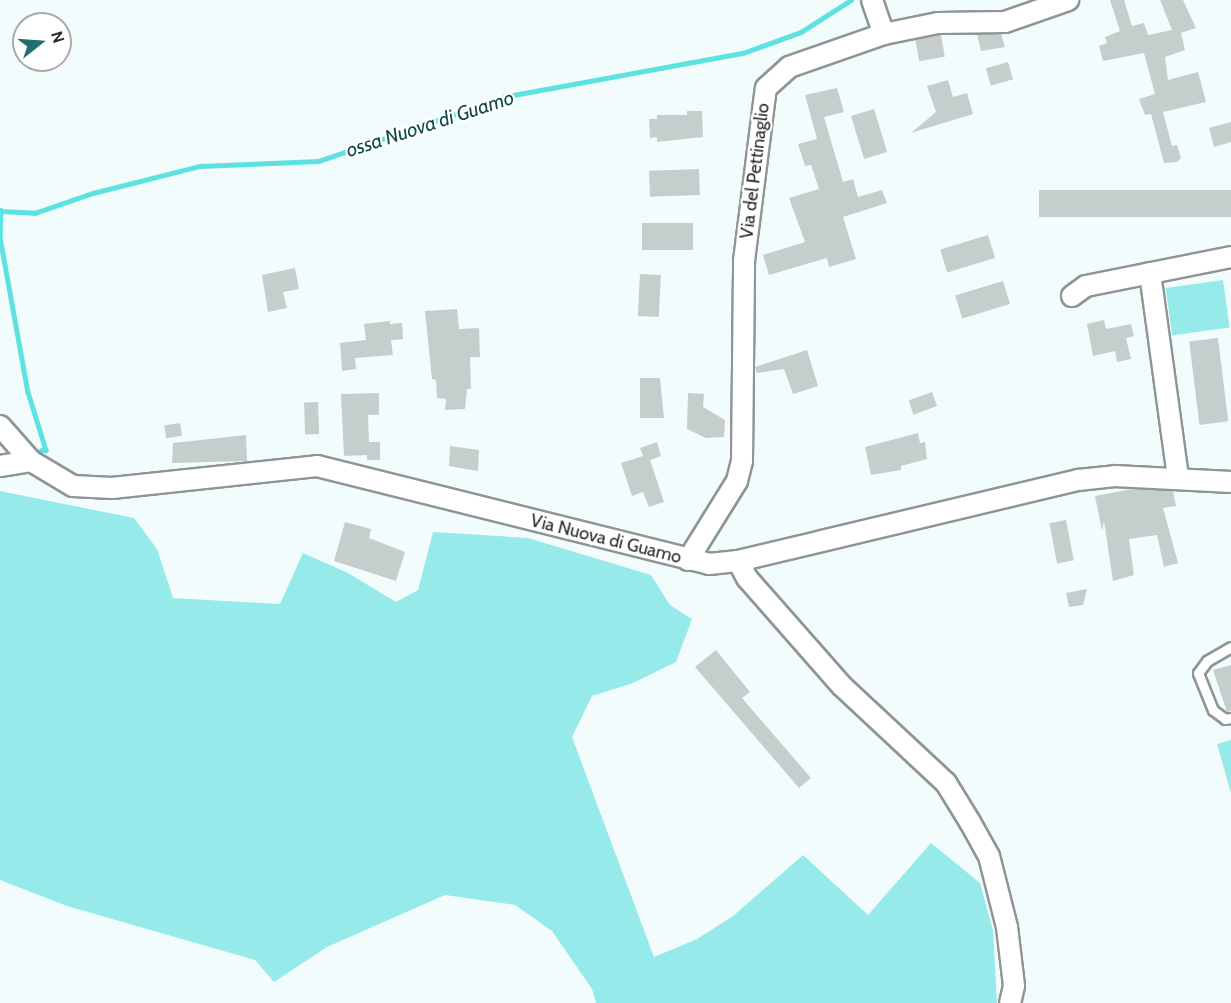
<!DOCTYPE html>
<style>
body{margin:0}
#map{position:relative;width:1231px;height:1003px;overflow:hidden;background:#f3fcfc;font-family:Cabin,sans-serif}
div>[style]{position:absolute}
.green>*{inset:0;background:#96ebea;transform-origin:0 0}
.stream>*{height:4.5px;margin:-2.25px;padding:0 2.25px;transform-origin:2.25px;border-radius:2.25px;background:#5ee2e1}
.building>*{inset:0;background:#c5cdcd;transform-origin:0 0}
.roads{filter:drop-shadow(2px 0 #8e9695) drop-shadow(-2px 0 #8e9695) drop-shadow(0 2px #8e9695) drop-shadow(0 -2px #8e9695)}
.lane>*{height:9px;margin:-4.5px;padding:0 4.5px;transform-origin:4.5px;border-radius:4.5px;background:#fff}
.street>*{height:20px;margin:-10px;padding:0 10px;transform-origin:10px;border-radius:10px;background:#fff}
span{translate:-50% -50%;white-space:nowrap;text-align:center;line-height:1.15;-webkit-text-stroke:4.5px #fff;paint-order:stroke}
.street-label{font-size:18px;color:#282b2b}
.water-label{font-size:20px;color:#0f4b4a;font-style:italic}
.north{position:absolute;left:12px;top:12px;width:60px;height:60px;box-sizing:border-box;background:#fff;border:2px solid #a9aaaa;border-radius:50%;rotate:73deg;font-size:16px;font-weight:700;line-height:24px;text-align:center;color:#282b2b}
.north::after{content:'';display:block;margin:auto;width:21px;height:27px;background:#236e6e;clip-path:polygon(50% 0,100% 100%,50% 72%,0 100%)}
</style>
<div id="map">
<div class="green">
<i style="left:1223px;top:280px;width:48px;height:58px;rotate:82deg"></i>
<i style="clip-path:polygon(0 491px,134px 518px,157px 549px,173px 598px,280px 604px,303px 553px,348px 573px,396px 602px,418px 590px,433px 532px,528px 538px,651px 575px,670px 605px,692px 619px,676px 662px,633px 683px,592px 696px,572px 737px,654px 957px,697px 939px,733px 916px,803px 855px,868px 915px,931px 843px,980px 883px,993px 930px,997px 1003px,596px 1003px,592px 989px,552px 931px,515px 905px,445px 895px,327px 947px,274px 982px,255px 960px,67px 906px,0 880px)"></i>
<i style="clip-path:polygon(1231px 740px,1231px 793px,1217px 744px)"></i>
</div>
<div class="stream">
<i style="left:1px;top:210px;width:27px;rotate:92deg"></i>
<i style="left:0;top:237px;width:158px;rotate:79.8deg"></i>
<i style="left:28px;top:392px;width:61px;rotate:72.8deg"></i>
<i style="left:46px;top:450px;width:5px;rotate:169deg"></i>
<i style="left:0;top:211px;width:35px;rotate:3deg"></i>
<i style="left:35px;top:213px;width:61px;rotate:-19deg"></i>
<i style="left:93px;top:193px;width:110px;rotate:-14.2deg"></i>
<i style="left:200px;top:166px;width:119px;rotate:-2.4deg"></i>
<i style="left:319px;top:161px;width:200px;rotate:-19deg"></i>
<i style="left:508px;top:96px;width:239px;rotate:-10.4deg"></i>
<i style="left:743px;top:53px;width:62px;rotate:-19.9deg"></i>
<i style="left:801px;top:32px;width:59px;rotate:-32.6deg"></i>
</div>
<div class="building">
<i style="clip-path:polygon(1110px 0,1124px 0,1132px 26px,1144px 23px,1148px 35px,1172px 30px,1160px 0,1183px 0,1196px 28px,1181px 33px,1185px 50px,1165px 57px,1168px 80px,1198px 72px,1206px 102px,1163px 112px,1172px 146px,1177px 145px,1181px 158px,1177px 162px,1164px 163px,1151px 114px,1145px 115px,1139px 99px,1155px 94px,1144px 53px,1103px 61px,1099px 46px,1107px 43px,1105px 37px,1120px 31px)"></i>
<i style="clip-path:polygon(977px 34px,1001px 34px,1005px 47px,981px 51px)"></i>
<i style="left:941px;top:35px;width:22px;height:26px;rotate:80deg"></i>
<i style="left:1008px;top:62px;width:18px;height:23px;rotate:74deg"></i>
<i style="clip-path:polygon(948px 80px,953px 97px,967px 93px,973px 114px,911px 133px,936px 112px,927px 86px)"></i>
<i style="clip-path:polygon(837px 88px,844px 112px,824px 117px,843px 182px,853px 179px,858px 197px,882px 190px,887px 203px,843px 217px,856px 259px,829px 267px,827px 258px,769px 275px,763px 255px,805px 242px,789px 198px,819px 189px,811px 165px,805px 166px,798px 144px,817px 139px,805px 95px)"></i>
<i style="left:874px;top:109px;width:45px;height:24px;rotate:73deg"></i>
<i style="clip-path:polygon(687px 111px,702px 111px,703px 137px,657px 142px,657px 137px,650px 138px,649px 119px,657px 119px,657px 115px,687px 115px)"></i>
<i style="clip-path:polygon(1231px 122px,1231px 142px,1214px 147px,1209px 128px)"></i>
<i style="left:699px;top:169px;width:26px;height:50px;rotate:88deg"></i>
<i style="left:1231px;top:190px;width:27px;height:192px;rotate:90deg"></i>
<i style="left:693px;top:223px;width:27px;height:51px;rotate:90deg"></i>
<i style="left:988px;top:235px;width:24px;height:50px;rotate:73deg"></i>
<i style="clip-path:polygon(295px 268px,299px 289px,283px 292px,287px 308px,268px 312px,262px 275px)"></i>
<i style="left:640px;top:274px;width:21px;height:42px;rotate:3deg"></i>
<i style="left:1003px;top:281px;width:24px;height:50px;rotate:73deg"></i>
<i style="clip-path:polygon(457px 309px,459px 329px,479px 328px,480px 357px,470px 357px,471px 389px,467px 389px,465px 409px,445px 410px,446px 399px,437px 398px,436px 380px,432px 379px,425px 311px)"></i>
<i style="clip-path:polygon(1104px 320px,1106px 329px,1131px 324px,1134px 336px,1126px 338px,1131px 359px,1117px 362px,1115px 351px,1093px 356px,1087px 324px)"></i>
<i style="clip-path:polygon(390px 321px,390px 324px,402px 323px,403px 339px,391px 340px,393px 355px,355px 358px,356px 369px,342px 371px,340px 343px,366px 340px,364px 324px)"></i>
<i style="left:1218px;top:338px;width:84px;height:29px;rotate:83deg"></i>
<i style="clip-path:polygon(807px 350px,818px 386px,793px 394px,784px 369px,757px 373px,755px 367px)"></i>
<i style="clip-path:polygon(640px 378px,660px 378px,664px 418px,640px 418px)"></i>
<i style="left:932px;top:392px;width:15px;height:25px;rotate:70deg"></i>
<i style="clip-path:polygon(379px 393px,379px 415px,368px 415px,369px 442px,380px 442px,380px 460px,367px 460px,367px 455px,344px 456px,341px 394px)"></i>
<i style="clip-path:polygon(688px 393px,704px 394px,703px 407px,725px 420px,724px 437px,706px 438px,687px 429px)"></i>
<i style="left:318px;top:402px;width:32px;height:14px;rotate:88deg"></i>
<i style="left:180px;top:423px;width:13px;height:16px;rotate:81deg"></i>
<i style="clip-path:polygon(918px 433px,920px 443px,925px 442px,927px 459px,901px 466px,901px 470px,871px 475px,865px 447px)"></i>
<i style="clip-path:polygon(246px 435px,247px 461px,172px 463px,173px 443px)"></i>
<i style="clip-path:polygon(657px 442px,661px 456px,650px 460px,664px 502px,649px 507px,643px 492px,632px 496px,621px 463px,643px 456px,640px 448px)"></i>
<i style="clip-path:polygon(450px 446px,479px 450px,478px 471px,449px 466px)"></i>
<i style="clip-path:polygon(1132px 489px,1173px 491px,1176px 506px,1163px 508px,1178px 563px,1164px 567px,1157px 535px,1129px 539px,1134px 575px,1113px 581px,1104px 521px,1102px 531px,1095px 496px)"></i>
<i style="left:1066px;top:520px;width:41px;height:17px;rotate:79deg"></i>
<i style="clip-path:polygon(345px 522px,371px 529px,369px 538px,405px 552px,396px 581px,334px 561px)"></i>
<i style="clip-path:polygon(1087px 589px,1083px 605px,1069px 607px,1066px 593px)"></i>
<i style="clip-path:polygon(716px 650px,750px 692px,742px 698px,811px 778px,799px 788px,695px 667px)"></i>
<i style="clip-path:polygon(1231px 665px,1231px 711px,1227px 712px,1213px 670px)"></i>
</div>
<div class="roads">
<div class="lane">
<i style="left:1231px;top:647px;width:28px;rotate:150deg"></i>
<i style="left:1207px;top:661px;width:15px;rotate:127deg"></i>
<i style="left:1198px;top:673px;width:40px;rotate:68deg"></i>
<i style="left:1213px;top:710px;width:15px;rotate:37deg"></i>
<i style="left:1225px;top:719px;width:6px;rotate:-9deg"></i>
</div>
<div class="street">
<i style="left:872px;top:0;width:36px;rotate:71deg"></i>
<i style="left:1150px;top:273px;width:206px;rotate:82.2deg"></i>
<i style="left:1072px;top:296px;width:17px;rotate:-36deg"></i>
<i style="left:1086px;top:286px;width:148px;rotate:-11.3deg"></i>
<i style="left:0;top:426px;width:47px;rotate:48.5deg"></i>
<i style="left:31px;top:461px;width:49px;rotate:30.8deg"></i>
<i style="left:73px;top:486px;width:39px;rotate:3deg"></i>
<i style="left:112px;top:488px;width:206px;rotate:-6.1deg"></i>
<i style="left:317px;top:466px;width:404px;rotate:14deg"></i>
<i style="left:709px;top:564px;width:29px;rotate:-6deg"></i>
<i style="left:738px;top:561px;width:350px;rotate:-13.4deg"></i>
<i style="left:1078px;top:480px;width:37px;rotate:-6deg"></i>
<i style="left:1115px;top:476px;width:116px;rotate:3deg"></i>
<i style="left:0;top:466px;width:31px;rotate:-9deg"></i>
<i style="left:688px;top:560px;width:93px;rotate:-58.2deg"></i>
<i style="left:737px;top:481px;width:21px;rotate:-76deg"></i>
<i style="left:742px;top:461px;width:200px;rotate:-89.4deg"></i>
<i style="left:744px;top:261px;width:174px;rotate:-82.8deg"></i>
<i style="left:766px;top:88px;width:31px;rotate:-42deg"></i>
<i style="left:789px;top:67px;width:101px;rotate:-19.2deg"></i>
<i style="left:884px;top:34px;width:55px;rotate:-11.5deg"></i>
<i style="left:938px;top:23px;width:67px;rotate:-0.9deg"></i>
<i style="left:1005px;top:22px;width:67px;rotate:-19.2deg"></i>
<i style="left:738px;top:561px;width:19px;rotate:62deg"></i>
<i style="left:747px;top:578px;width:144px;rotate:48.7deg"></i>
<i style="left:842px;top:686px;width:142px;rotate:43deg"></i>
<i style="left:946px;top:783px;width:46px;rotate:58.4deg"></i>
<i style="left:970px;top:822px;width:39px;rotate:61deg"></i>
<i style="left:989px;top:856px;width:73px;rotate:75.8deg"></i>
<i style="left:1007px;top:927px;width:59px;rotate:83.2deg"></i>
<i style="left:1014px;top:986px;width:17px;rotate:103deg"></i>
</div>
</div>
<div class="street-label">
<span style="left:755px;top:171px;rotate:-83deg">Via del Pettinaglio</span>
<span style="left:606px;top:539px;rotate:14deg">Via Nuova di Guamo</span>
</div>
<div class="water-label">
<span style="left:430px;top:124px;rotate:-18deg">ossa Nuova di Guamo</span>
</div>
<div class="north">N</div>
</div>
